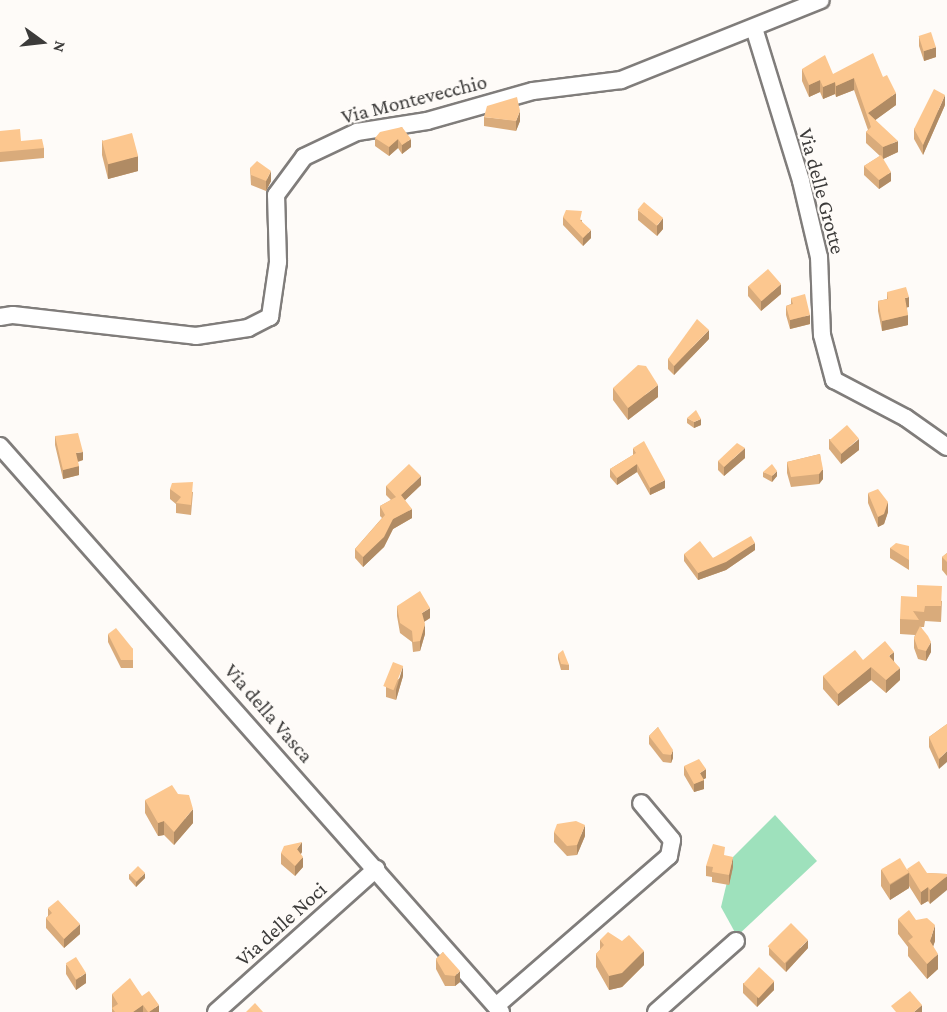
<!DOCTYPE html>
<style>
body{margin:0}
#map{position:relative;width:947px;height:1012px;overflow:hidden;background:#fefbf8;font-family:"Crimson Pro",serif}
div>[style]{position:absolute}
.green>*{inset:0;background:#9ee1bc}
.roads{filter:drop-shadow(2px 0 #807d7b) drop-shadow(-2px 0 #807d7b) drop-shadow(0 2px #807d7b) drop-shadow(0 -2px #807d7b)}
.minor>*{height:16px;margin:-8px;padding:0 8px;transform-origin:8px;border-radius:8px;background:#fff}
.wall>*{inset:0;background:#d9ab7b}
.shaded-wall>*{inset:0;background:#b08b64}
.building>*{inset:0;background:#fcc78f;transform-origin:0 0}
span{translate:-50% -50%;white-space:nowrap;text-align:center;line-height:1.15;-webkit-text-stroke:4.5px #fefbf8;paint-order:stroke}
.street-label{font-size:21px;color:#3c3b3a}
.north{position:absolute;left:12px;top:12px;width:60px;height:60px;-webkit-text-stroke:4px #fefbf8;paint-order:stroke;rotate:105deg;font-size:16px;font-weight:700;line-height:24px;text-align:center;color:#3c3b3a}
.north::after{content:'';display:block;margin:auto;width:21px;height:27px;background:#3c3b3a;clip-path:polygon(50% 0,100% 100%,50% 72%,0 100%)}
</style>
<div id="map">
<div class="green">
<i style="clip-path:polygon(775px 815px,817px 861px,737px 936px,721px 907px,733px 857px)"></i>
</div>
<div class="roads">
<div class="minor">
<i style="left:754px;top:28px;width:160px;rotate:72.9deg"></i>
<i style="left:801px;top:181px;width:78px;rotate:76.7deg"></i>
<i style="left:819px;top:257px;width:78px;rotate:87.8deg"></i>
<i style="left:822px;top:335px;width:47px;rotate:75.1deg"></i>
<i style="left:834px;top:380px;width:81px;rotate:27.8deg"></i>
<i style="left:906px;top:418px;width:50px;rotate:35.3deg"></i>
<i style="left:0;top:317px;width:13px;rotate:-9deg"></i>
<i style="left:13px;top:315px;width:184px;rotate:6.5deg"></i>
<i style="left:196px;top:336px;width:53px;rotate:-8.7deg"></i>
<i style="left:248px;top:328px;width:25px;rotate:-27deg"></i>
<i style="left:270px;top:317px;width:56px;rotate:-81.7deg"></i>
<i style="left:278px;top:262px;width:67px;rotate:-91.7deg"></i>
<i style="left:276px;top:195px;width:47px;rotate:-53.6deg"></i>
<i style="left:304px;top:157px;width:59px;rotate:-25.3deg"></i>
<i style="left:357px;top:132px;width:71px;rotate:-8.9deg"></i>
<i style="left:427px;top:121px;width:110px;rotate:-15.8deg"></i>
<i style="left:533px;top:91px;width:89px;rotate:-7.1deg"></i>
<i style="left:621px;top:80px;width:215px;rotate:-21.8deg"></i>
<i style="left:0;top:446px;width:756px;rotate:48.49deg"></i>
<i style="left:496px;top:1006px;width:229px;rotate:-40.9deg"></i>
<i style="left:669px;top:856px;width:16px;rotate:-79deg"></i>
<i style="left:672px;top:840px;width:48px;rotate:-130deg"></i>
<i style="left:216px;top:1012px;width:215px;rotate:-41.8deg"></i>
<i style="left:656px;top:1012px;width:107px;rotate:-41.6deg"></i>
</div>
</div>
<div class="wall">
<i style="clip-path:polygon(919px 36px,936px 57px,924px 61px,919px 46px)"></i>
<i style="clip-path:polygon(802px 69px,833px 74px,883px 77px,896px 105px,875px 120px,898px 152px,883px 159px,891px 181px,879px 189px,864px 175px,864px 166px,880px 156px,866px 143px,866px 132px,868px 130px,854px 90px,836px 97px,835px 94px,823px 99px,820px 92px,809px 97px,802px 81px)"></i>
<i style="clip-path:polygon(945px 105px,923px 155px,914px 139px,914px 129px)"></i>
<i style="clip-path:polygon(484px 117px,520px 121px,516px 131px,484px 126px)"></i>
<i style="clip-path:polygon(402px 127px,411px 147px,402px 154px,398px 148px,389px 156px,375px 146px,375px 138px)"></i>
<i style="clip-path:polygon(0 131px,21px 141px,44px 148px,44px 158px,0 162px)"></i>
<i style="clip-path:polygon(102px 140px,138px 171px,108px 179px,102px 155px)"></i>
<i style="clip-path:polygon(250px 168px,271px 181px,266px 191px,251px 185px)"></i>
<i style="clip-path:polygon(638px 210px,663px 229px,657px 236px,638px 220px)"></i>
<i style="clip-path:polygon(563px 217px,582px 220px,582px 222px,591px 238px,583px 246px,563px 225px)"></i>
<i style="clip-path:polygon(748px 286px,781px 294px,761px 311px,748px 296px)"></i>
<i style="clip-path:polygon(887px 292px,909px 307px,907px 307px,908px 325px,882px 331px,878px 311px,878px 301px,887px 299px)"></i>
<i style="clip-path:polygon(791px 298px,810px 324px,790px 329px,786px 315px,786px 306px,791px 304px)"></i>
<i style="clip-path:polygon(709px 339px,674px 375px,668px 369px,668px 359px)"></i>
<i style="clip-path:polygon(613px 388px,658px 397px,628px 420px,613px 400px)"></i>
<i style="clip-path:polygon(687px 418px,701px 425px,694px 428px,687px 423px)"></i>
<i style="clip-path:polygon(55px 436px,83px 460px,78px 462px,79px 475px,63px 479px,55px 445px)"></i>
<i style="clip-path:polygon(829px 439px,859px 450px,841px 464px,829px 449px)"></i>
<i style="clip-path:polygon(633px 448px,665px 488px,650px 495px,637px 472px,617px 485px,610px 477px,610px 469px,633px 455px)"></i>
<i style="clip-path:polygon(820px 454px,823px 479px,819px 484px,791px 487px,787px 473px,787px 462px)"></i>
<i style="clip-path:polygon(745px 458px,724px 476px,718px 470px,718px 461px)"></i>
<i style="clip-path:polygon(763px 472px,777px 476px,772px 482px,763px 477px)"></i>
<i style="clip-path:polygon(421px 485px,405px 500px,412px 518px,393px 529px,384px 547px,363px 567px,355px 558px,355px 549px,382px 518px,380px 516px,380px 506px,391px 500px,386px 495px,386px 486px)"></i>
<i style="clip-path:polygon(170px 489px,193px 492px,191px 515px,176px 513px,176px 504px,170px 499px)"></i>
<i style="clip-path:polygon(868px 493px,888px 512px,884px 524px,878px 527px,868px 503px)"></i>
<i style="clip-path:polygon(909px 546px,909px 570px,890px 558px,890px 548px)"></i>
<i style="clip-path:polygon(755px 550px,726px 570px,698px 580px,684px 561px,684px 554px,713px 558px)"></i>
<i style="clip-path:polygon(947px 553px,947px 576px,942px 570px,942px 557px)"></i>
<i style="clip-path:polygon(917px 597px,942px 601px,941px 622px,925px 621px,924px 627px,921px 627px,931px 652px,926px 661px,918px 659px,914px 648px,914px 638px,915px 635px,900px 634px,900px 619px)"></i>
<i style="clip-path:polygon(397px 606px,430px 618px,424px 622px,425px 634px,420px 651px,413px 652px,412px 642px,400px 633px,397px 616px)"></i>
<i style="clip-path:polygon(108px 634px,133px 649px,133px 668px,121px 668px,108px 642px)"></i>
<i style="clip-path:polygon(558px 654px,569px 665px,569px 670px,561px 670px,558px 659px)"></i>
<i style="clip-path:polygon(863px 660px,894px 661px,900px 680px,886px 693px,871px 680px,838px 706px,823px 689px,823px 676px)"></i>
<i style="clip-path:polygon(403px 676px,396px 700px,386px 697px,386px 687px)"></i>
<i style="clip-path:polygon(947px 724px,939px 769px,929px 747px,929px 737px)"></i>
<i style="clip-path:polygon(658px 727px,673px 758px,671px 763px,663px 762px,649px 744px,649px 736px)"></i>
<i style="clip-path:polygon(684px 766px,706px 778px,704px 779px,704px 789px,694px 792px,684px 775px)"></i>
<i style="clip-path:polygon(145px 800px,193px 823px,174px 845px,164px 835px,158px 836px,145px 813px)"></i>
<i style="clip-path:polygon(554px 832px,585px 836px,577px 855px,567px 856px,554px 842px)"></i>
<i style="clip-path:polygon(302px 852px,301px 854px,303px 867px,295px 876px,281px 864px,281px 853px)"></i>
<i style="clip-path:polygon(725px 856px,733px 867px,729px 885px,712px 882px,712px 877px,706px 876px,706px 866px)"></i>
<i style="clip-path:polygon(881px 870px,907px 870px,927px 873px,947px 874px,930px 904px,928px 901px,921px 905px,909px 886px,909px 888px,890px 900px,881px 886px)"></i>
<i style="clip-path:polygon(129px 874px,145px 878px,136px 887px,129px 879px)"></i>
<i style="clip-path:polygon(48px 908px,80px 934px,64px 948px,46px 928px,46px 918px,48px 916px)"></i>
<i style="clip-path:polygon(898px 919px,935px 941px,933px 946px,938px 969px,927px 979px,908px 956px,908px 947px,898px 934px)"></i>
<i style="clip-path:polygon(600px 940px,622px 941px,644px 965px,622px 987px,609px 990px,596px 967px,596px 954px,600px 950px)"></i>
<i style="clip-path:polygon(769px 947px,808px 948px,786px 972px,769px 955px)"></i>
<i style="clip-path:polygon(443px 952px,460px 982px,455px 986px,445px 986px,436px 969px,436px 959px)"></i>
<i style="clip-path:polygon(66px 964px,86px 983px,76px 990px,66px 974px)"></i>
<i style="clip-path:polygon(743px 983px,774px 990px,757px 1007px,743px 993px)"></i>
<i style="clip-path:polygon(112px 994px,142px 996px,159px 1012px,112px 1012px)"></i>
</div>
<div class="shaded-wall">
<i style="clip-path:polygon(936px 47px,936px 57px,924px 61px,924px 51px)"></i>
<i style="clip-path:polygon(854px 78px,854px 90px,836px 97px,836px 86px)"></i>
<i style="clip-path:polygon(820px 80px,820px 92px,809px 97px,809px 85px)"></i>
<i style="clip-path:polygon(835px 82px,835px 94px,823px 99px,823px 87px)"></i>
<i style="clip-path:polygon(896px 93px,896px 105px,870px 124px,868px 113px)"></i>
<i style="clip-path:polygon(945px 95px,945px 105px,923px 155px,923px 145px)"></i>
<i style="clip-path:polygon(520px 111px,520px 121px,516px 131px,516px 121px)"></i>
<i style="clip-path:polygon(398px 139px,398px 148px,389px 156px,389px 147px)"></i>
<i style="clip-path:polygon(411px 139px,411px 147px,402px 154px,402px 145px)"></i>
<i style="clip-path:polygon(898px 141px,898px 152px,883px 159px,883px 147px)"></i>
<i style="clip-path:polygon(138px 156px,138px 171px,108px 179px,108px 163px)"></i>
<i style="clip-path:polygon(271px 171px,271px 181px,266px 191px,266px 181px)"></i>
<i style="clip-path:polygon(891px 172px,891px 181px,879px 189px,879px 180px)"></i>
<i style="clip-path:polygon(663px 218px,663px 229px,657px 236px,657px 226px)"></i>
<i style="clip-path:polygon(591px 230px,591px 238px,583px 246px,583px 238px)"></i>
<i style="clip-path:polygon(781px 284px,781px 294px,761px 311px,761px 301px)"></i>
<i style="clip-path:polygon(909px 297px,909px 307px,905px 308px,905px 298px)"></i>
<i style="clip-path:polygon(810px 315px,810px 324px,790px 329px,790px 320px)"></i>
<i style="clip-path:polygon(908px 315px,908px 325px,882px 331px,882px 321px)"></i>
<i style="clip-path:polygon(709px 330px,709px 339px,674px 375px,674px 366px)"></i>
<i style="clip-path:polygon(658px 385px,658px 397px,628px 420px,628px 408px)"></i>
<i style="clip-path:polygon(701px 419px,701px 425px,694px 428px,694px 422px)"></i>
<i style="clip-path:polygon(859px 439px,859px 450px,841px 464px,841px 454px)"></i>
<i style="clip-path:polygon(745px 448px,745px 458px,724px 476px,724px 467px)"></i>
<i style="clip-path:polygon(83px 452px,83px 460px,76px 462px,76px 453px)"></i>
<i style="clip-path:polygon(637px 464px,637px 472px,617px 485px,617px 478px)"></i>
<i style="clip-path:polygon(79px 466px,79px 475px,63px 479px,63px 470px)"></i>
<i style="clip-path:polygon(823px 469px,823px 479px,819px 484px,819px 474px)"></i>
<i style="clip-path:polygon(777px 471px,777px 476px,772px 482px,772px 476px)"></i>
<i style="clip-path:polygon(421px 476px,421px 485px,401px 504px,401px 495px)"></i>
<i style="clip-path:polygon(665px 480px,665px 488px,650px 495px,650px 488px)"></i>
<i style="clip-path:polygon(888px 502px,888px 512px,884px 524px,878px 527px,878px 517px)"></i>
<i style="clip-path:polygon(412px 509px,412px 518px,393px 529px,384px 547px,363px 567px,363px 557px,393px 519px)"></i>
<i style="clip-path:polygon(755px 543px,755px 550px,726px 570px,698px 580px,698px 573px)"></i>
<i style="clip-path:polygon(430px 608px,430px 618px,422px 623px,422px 613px)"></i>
<i style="clip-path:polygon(425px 624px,425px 634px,420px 651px,420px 641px)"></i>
<i style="clip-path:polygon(931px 642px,931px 652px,926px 661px,926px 651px)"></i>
<i style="clip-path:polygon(894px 652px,894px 664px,889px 656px)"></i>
<i style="clip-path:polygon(403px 666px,403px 676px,396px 700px,396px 690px)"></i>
<i style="clip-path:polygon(871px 667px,871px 680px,838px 706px,838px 694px)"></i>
<i style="clip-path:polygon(900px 668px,900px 680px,886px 693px,886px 680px)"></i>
<i style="clip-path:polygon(673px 750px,673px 758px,671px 763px,671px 755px)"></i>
<i style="clip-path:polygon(947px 751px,947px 762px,939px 769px,939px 759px)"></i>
<i style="clip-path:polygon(706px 769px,706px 778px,700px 781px,700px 773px)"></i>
<i style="clip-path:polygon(704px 780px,704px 789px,694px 792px,694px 784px)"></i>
<i style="clip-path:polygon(193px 809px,193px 823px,174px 845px,174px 832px)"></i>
<i style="clip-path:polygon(164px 821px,164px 835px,158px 836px,158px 823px)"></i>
<i style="clip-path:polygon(585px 825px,585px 836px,577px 855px,577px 845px)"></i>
<i style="clip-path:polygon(302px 842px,302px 852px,297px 859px,297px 849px)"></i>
<i style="clip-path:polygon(303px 857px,303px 867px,295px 876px,295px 866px)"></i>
<i style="clip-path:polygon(733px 857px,733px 867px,729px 885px,729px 875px)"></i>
<i style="clip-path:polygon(145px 873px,145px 878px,136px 887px,136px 882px)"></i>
<i style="clip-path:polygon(909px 873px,909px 888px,890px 900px,890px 885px)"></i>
<i style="clip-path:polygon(947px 876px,947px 890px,930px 904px,930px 890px)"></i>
<i style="clip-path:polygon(928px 887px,928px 901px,921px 905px,921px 892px)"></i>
<i style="clip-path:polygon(80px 924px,80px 934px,64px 948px,64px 939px)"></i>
<i style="clip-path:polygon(935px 925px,935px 941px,930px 956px,930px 941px)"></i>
<i style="clip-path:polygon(808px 940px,808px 948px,786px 972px,786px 963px)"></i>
<i style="clip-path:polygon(644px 951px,644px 965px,622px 987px,609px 990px,609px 976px)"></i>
<i style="clip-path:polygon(938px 954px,938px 969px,927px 979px,927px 964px)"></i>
<i style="clip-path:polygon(460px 971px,460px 982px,455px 986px,455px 976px)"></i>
<i style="clip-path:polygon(86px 973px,86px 983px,76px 990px,76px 980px)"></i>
<i style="clip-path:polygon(774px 981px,774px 990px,757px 1007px,757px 998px)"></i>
<i style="clip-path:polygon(143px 1005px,143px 1012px,133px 1012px)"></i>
<i style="clip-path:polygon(159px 1005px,159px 1012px,149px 1012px)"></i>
<i style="clip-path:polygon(922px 1005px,922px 1012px,914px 1012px)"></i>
</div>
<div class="building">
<i style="left:931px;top:32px;width:16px;height:13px;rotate:72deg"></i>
<i style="clip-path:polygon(873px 53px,883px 77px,887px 75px,896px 93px,868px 113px,898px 141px,883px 147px,866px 132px,871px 127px,854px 78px,836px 86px,835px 82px,823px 87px,820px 80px,809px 85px,802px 69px,825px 55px,833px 74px)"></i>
<i style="clip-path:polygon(934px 89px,945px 95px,923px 145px,914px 129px)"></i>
<i style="clip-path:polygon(517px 97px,520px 111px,516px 121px,484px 117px,487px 106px)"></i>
<i style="clip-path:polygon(402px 127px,411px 139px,402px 145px,398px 139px,389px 147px,375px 138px,380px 132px)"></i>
<i style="clip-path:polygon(20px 129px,21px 141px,42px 139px,44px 148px,0 152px,0 131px)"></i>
<i style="left:132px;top:133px;width:24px;height:31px;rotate:75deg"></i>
<i style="clip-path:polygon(881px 155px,891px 172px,879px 180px,864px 166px)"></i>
<i style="clip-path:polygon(257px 161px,271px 171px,266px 181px,251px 175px,250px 168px)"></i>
<i style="left:644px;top:202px;width:25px;height:10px;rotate:40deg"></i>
<i style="clip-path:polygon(566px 210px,582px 211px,580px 220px,591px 230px,583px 238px,563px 217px)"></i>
<i style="left:768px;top:269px;width:20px;height:26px;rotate:49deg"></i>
<i style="clip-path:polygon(906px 287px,909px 297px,905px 298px,908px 315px,882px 321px,878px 301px,888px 299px,887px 292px)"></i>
<i style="clip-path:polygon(805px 294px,810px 315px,790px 320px,786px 306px,793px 304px,791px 298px)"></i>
<i style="clip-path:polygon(697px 319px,709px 330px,674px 366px,668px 359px)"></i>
<i style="clip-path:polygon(638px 365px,646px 366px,658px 385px,628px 408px,613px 388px)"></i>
<i style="clip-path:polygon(696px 410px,701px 419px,694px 422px,687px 418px)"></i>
<i style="left:847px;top:425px;width:18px;height:23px;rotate:49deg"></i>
<i style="clip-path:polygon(78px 433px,83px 452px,76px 453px,79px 466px,63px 470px,55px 436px)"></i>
<i style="clip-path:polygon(644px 441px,665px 480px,650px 488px,637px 464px,617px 478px,610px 469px,636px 453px,633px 448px)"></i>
<i style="clip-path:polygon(737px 443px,745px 448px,724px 467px,718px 461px)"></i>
<i style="clip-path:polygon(820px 454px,823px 469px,819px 474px,791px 477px,787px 462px)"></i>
<i style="clip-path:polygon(409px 464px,421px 476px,401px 495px,412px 509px,393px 519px,384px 537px,363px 557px,355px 549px,385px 515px,380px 506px,396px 497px,386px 486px)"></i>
<i style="clip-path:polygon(772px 464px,777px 471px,772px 476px,763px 472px)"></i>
<i style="clip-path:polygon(193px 482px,191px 505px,176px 503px,181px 497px,170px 489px,172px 483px)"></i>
<i style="clip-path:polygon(878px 489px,888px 502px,884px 514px,878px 517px,868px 493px)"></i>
<i style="clip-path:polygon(751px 536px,755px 543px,726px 562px,698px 573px,684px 554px,700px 541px,713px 558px)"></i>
<i style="clip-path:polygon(896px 543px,909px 546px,909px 560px,890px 548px)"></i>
<i style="clip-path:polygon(947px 553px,947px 562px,942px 557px)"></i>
<i style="clip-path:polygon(917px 585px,942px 586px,941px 606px,925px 606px,924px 612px,913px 611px,919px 620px,900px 619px,901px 596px,917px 597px)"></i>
<i style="clip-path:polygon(420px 591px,430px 608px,422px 613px,425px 624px,420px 641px,413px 642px,412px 631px,400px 623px,397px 606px)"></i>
<i style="clip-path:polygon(920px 626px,928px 636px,931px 642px,926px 651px,918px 649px,914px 638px)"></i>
<i style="clip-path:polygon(116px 628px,133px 649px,133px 660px,121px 660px,108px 634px)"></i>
<i style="clip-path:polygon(885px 641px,894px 652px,889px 656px,900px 668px,886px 680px,871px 667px,838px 694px,823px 676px,855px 650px,863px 660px)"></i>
<i style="clip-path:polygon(563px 650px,569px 665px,561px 664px,558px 654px)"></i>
<i style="left:393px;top:662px;width:11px;height:26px;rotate:22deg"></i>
<i style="clip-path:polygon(947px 724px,947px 751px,939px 759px,929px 737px)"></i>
<i style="clip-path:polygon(658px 727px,673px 750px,671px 755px,663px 754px,649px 736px)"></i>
<i style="clip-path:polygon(699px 759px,706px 769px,700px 773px,704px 780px,694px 784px,684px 766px)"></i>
<i style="clip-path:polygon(172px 785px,178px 794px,189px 795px,193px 809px,174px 832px,164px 821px,158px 823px,145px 800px)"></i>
<i style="clip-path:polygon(576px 821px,585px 825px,577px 845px,567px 846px,554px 832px,557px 824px)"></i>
<i style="clip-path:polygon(302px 842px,297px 849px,303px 857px,295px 866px,281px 853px,284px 846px)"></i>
<i style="clip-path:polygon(713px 844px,725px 847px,724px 855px,733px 857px,729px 875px,712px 872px,713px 867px,706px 866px)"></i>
<i style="left:900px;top:858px;width:17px;height:22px;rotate:59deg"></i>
<i style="clip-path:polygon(919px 861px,927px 873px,947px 874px,947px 876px,930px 890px,928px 887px,921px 892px,907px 869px)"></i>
<i style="left:138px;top:866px;width:10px;height:12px;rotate:45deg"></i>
<i style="clip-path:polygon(58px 900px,80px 924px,64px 939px,46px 918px,52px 913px,48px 908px)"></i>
<i style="clip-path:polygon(909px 910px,916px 920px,927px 918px,935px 925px,930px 941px,938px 954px,927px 964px,908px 941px,913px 937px,898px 919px)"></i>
<i style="left:791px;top:923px;width:24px;height:33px;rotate:45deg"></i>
<i style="clip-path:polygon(608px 932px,622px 941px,629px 935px,644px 951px,622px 973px,609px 976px,596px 954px,604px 945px,600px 940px)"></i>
<i style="clip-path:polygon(443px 952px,460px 971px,455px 976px,445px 975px,438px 963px,436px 959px)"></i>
<i style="left:76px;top:957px;width:19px;height:12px;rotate:58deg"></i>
<i style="left:759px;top:967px;width:21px;height:23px;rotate:43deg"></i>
<i style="clip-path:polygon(130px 978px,142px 996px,149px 991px,159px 1005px,149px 1012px,148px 1012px,143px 1005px,133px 1012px,115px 1012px,112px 1008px,118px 1004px,112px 994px)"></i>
<i style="clip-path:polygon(910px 991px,922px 1005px,914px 1012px,896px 1012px,891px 1006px)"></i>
<i style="clip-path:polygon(255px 1003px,263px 1012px,246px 1012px)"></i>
</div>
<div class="street-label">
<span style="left:414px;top:99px;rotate:-14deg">Via Montevecchio</span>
<span style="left:822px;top:191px;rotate:75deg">Via delle Grotte</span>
<span style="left:269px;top:713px;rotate:49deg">Via della Vasca</span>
<span style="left:281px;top:924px;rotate:-42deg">Via delle Noci</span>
</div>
<div class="north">N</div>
</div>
